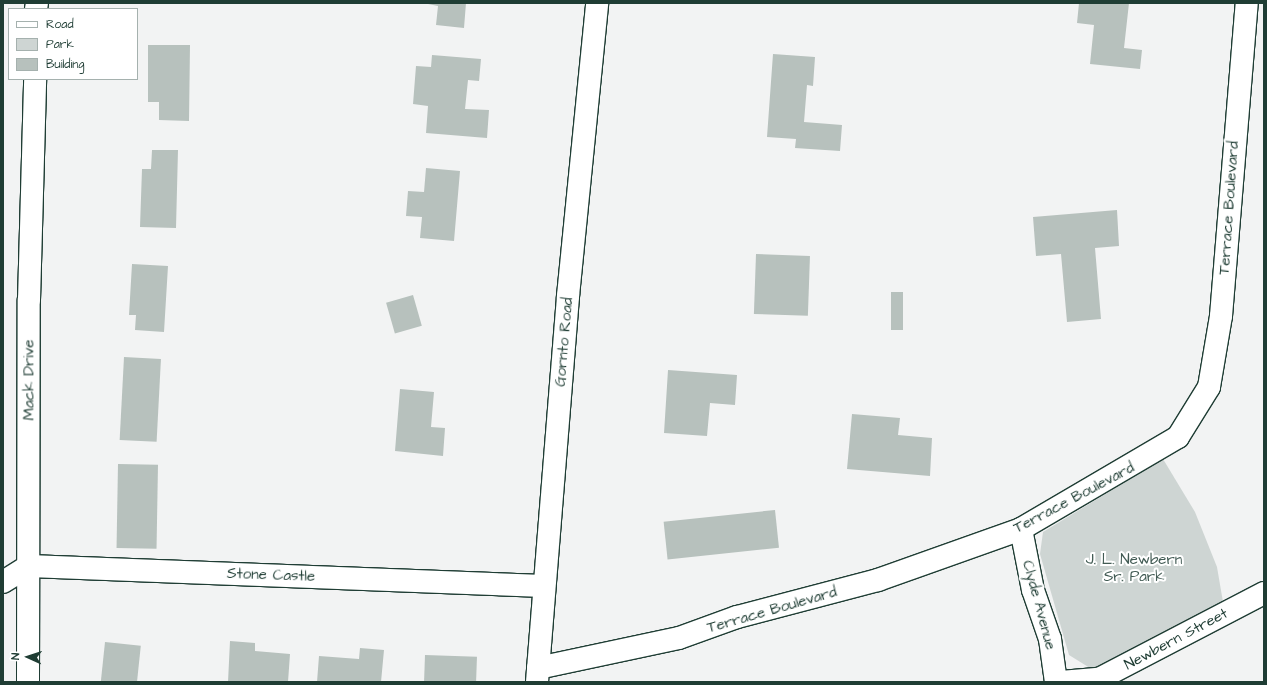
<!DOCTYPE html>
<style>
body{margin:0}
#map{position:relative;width:1267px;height:685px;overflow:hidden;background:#f2f3f3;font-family:"Architects Daughter",sans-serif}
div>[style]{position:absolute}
.green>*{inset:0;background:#ced5d3}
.building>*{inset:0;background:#b7c1bd;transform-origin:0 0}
.roads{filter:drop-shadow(1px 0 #1f3d34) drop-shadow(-1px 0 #1f3d34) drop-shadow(0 1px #1f3d34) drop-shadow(0 -1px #1f3d34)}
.minor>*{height:22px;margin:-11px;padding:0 11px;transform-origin:11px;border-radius:11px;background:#fff}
.major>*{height:22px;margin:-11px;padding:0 11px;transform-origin:11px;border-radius:11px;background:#fff}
span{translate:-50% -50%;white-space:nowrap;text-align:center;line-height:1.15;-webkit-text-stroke:4px #fff;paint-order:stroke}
.street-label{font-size:15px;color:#1f3d34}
.park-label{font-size:15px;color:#425b54}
.frame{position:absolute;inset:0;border:4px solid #1f3d34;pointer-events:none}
.legend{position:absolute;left:8px;top:8px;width:130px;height:72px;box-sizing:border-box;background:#fff;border:1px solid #a5b1ae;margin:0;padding:5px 7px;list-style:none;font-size:12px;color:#1f3d34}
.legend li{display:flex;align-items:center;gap:8px;height:20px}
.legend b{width:20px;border:1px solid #a5b1ae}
.north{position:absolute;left:8px;top:637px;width:40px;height:40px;-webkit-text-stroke:3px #fff;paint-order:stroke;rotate:273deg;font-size:11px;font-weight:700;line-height:16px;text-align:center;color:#1f3d34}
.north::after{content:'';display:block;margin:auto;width:14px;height:18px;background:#1f3d34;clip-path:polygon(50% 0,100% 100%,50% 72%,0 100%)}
</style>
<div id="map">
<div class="green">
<i style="clip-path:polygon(1163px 459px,1195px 512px,1217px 567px,1224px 608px,1098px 673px,1069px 655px,1040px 554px,1043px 532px)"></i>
</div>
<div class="building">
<i style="clip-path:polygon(423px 3px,466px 3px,464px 28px,436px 25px,438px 6px)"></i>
<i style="clip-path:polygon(1079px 3px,1129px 3px,1124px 48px,1142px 50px,1140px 69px,1090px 64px,1094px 25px,1077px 23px)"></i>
<i style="clip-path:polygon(148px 45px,190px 45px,189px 121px,159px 120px,159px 102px,148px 102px)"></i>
<i style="clip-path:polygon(773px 54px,815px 57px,813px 86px,807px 85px,804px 122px,842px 125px,840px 151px,795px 148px,796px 139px,767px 137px)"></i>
<i style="clip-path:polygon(432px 55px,481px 59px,479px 81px,468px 80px,465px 109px,489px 110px,487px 138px,426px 133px,428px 106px,413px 104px,416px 66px,431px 67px)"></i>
<i style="clip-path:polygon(152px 150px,178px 150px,176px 228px,140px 227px,142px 169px,151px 169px)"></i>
<i style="clip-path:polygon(426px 168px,460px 171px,454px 241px,420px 238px,422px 217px,406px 216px,408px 191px,424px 192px)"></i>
<i style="clip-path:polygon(1117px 210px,1119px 246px,1095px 248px,1101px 319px,1067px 322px,1061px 254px,1036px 256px,1033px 217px)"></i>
<i style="left:756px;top:254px;width:54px;height:60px;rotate:2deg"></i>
<i style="clip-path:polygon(132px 264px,168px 266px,164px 332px,135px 330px,136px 315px,129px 315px)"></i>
<i style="left:891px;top:292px;width:12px;height:38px"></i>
<i style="left:413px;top:295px;width:32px;height:28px;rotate:74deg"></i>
<i style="left:124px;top:357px;width:37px;height:83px;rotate:3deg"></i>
<i style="clip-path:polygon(668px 370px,737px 375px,735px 405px,710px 403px,707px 436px,664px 433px)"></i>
<i style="clip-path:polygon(400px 389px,434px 392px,431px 427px,445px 428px,443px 456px,395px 451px)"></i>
<i style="clip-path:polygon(852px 414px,900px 418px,898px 435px,932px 438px,930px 476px,847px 469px)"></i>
<i style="left:118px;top:464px;width:40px;height:84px;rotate:1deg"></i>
<i style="left:775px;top:510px;width:38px;height:112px;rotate:84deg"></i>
<i style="clip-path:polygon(230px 641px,255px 643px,255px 651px,290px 654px,288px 682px,228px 682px)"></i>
<i style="left:105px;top:642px;width:36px;height:40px;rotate:6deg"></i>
<i style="clip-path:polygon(360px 648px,384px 650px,381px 682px,317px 682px,319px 656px,359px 659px)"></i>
<i style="left:425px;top:655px;width:52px;height:27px;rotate:2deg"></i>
</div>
<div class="roads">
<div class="minor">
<i style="left:36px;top:9px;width:6px;rotate:-81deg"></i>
<i style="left:1021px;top:529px;width:62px;rotate:78.9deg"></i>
<i style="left:1033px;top:590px;width:52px;rotate:70.9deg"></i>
<i style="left:1050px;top:639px;width:43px;rotate:82.1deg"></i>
<i style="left:3px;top:582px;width:31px;rotate:-32deg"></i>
<i style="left:29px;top:566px;width:515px;rotate:2.22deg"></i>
<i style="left:538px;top:668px;width:144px;rotate:-12deg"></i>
<i style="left:679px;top:638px;width:62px;rotate:-19.9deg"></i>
<i style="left:737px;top:617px;width:146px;rotate:-14.7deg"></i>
<i style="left:878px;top:580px;width:152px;rotate:-19.6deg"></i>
<i style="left:1021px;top:529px;width:182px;rotate:-30.4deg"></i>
<i style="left:1178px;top:437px;width:59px;rotate:-58.2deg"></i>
<i style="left:1209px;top:387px;width:72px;rotate:-80.4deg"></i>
<i style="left:1221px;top:316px;width:314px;rotate:-85.3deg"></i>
<i style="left:28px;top:682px;width:382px;rotate:-89.9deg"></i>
<i style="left:29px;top:300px;width:221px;rotate:-88.4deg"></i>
<i style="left:1061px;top:682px;width:38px;rotate:-5deg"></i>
<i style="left:1099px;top:679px;width:186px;rotate:-27.5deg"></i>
</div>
<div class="major">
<i style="left:537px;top:682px;width:387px;rotate:-85.4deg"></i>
<i style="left:568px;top:296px;width:294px;rotate:-84.3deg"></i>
</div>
</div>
<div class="street-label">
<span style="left:1229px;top:208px;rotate:-86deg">Terrace Boulevard</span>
<span style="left:564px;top:342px;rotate:-85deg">Gornto Road</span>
<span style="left:29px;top:380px;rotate:-90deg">Mack Drive</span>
<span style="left:1074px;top:498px;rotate:-28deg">Terrace Boulevard</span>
<span style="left:271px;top:575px;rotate:2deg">Stone Castle</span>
<span style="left:1039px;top:605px;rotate:75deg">Clyde Avenue</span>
<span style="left:772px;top:610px;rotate:-16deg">Terrace Boulevard</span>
<span style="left:1176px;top:639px;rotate:-28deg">Newbern Street</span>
</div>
<div class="park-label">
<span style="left:1134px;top:568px">J. L. Newbern<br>Sr. Park</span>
</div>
<div class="frame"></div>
<ul class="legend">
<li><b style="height:5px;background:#fff"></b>Road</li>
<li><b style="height:11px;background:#ced5d3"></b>Park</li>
<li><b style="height:11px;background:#b7c1bd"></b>Building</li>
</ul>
<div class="north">N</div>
</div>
